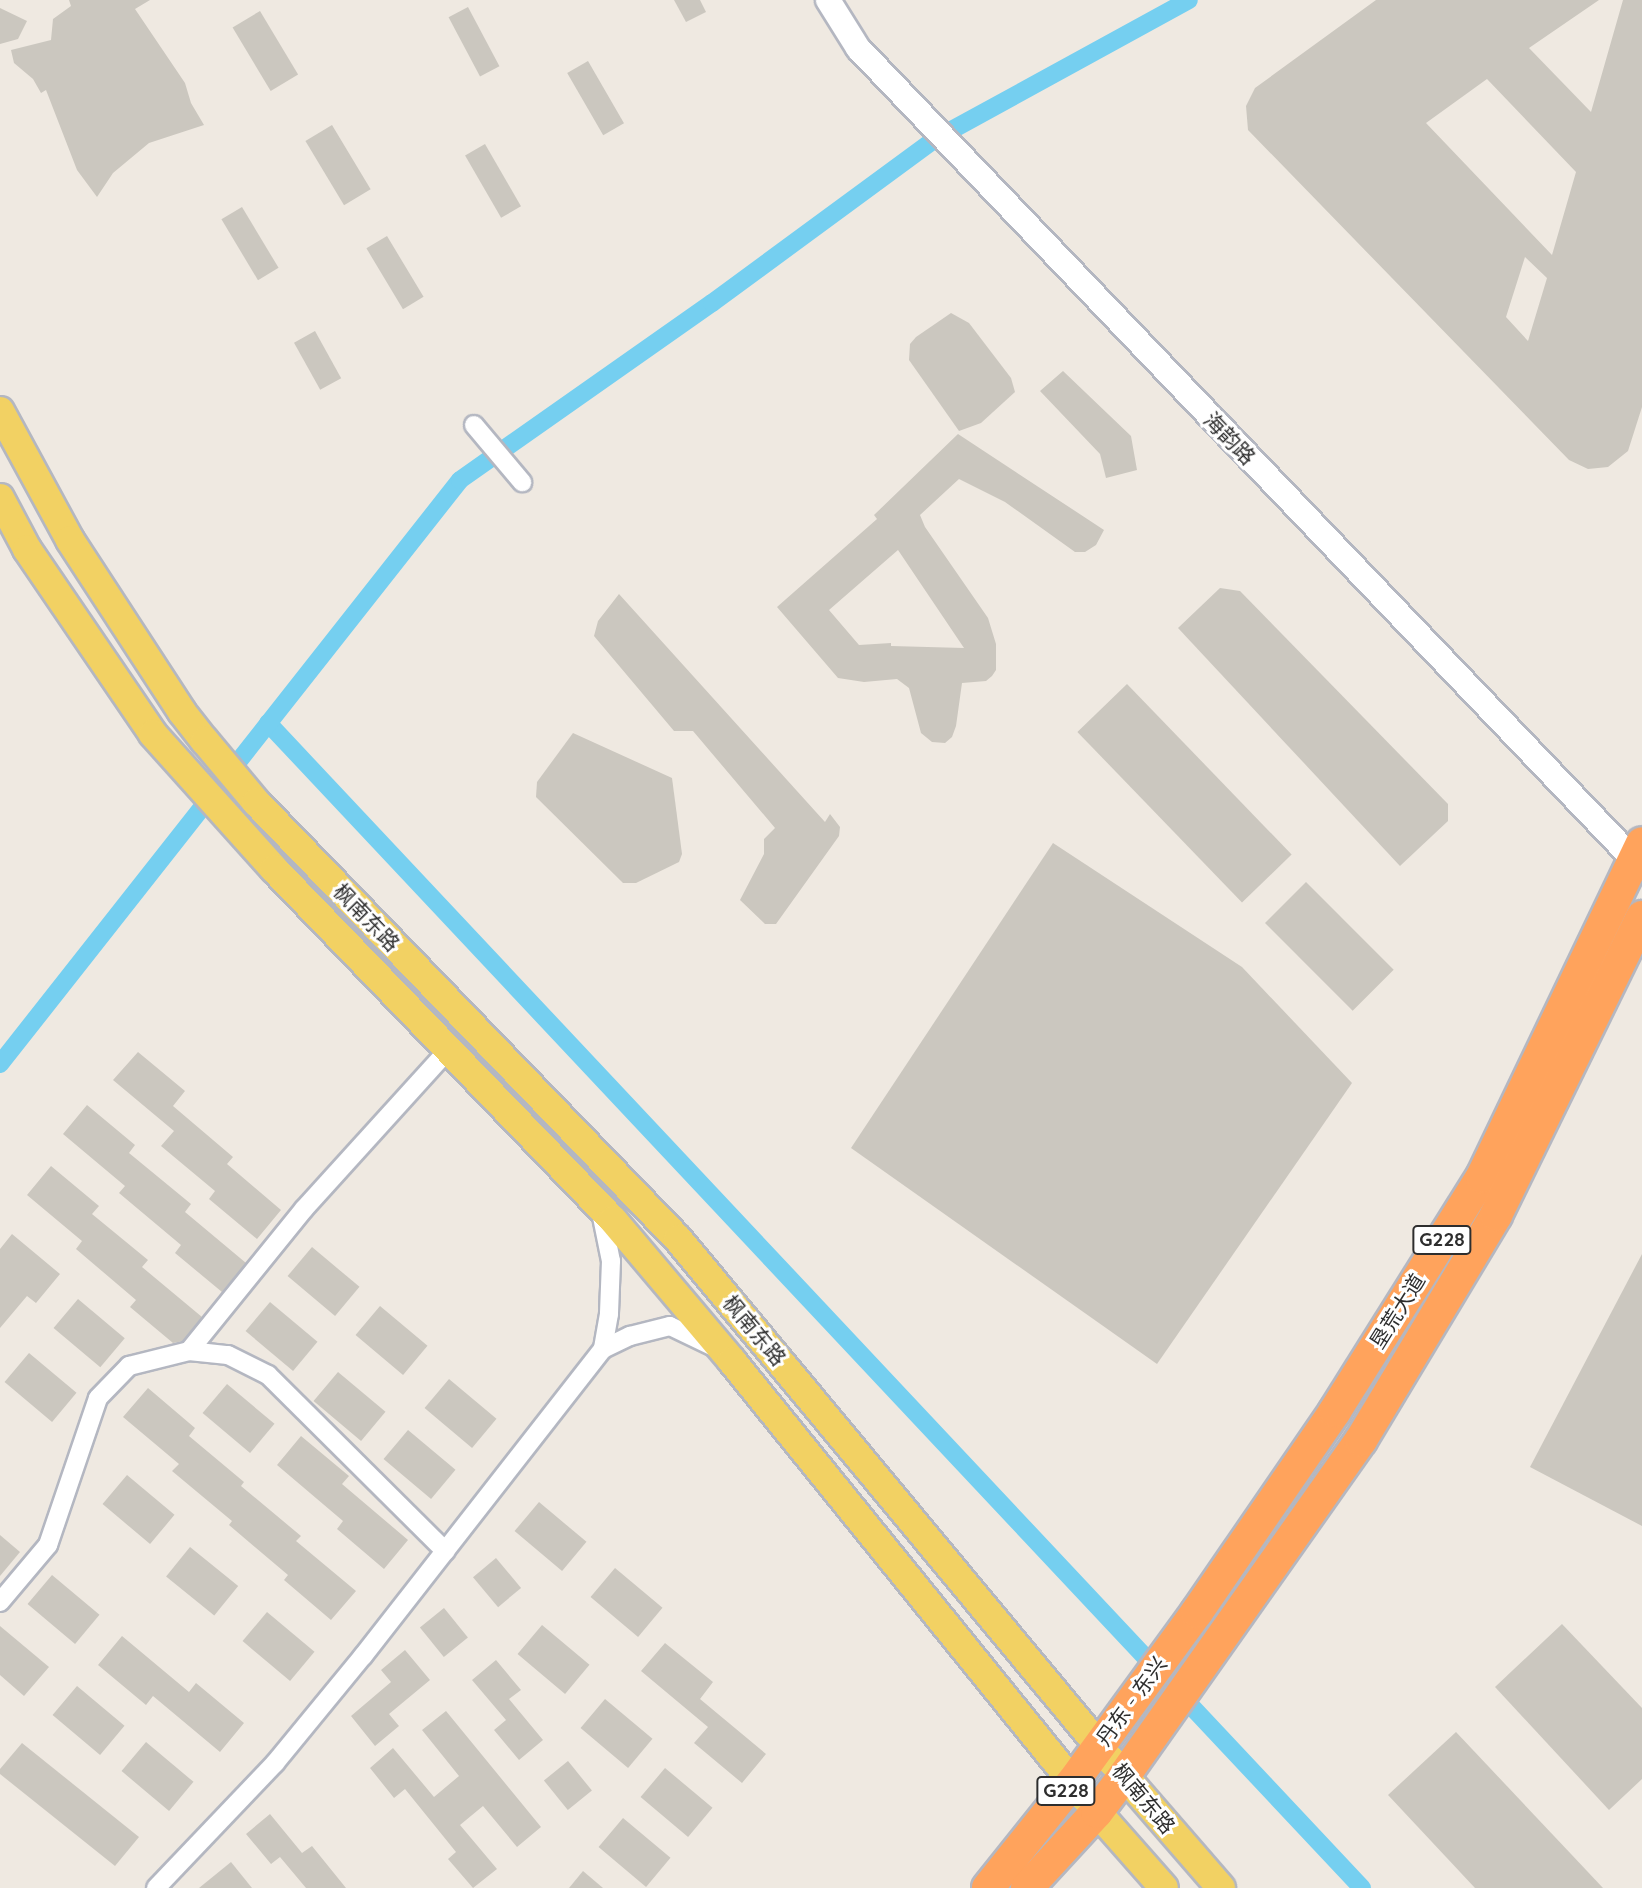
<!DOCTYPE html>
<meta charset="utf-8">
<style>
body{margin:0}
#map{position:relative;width:1642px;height:1888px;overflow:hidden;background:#efe9e1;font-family:Quicksand,"Noto Sans SC",sans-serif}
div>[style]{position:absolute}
.canal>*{height:18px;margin:-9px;padding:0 9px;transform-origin:9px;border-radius:9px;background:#75cff0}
.building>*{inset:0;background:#cbc7bf;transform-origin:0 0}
.roads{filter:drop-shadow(2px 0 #b4b7c1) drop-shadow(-2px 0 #b4b7c1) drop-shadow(0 2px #b4b7c1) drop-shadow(0 -2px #b4b7c1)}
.street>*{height:18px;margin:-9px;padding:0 9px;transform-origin:9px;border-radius:9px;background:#fff}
.secondary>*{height:24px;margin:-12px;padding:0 12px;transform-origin:12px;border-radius:12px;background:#fff}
.primary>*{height:28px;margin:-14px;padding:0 14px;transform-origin:14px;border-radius:14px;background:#f2d163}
.highway>*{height:32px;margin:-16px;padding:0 16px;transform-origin:16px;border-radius:16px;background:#ffa35c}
span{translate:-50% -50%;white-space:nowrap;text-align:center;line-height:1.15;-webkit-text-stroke:6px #fff;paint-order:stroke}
.shield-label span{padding:2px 5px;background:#fff;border:2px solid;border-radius:5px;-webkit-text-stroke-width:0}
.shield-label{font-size:19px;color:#2e2e2e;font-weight:700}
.street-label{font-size:21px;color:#2e2e2e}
</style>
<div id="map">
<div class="canal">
<i style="left:268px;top:723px;width:1598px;rotate:46.8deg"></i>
<i style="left:0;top:1064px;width:743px;rotate:-51.77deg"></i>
<i style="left:460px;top:480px;width:308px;rotate:-35.1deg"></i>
<i style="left:712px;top:303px;width:279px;rotate:-36.3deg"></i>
<i style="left:937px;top:138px;width:287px;rotate:-28.7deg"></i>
</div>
<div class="building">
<i style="clip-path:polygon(69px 0,150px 0,135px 9px,185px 83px,191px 103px,204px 125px,149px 143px,113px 173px,97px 197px,77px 170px,46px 90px,41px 93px,33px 79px,14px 63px,11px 50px,51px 40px,53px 19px,71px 6px)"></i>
<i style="clip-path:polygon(674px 0,700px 0,706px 12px,686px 22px)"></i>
<i style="clip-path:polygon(evenodd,1376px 0,1599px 0,1529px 48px,1591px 112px,1623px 0,1642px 0,1642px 407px,1628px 451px,1608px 467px,1588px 469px,1569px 460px,1248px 130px,1246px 106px,1255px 88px,1376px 0,1487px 79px,1576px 172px,1552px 255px,1426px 123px,1487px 79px,1376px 0,1525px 257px,1547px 278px,1528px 341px,1506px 317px,1525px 257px)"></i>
<i style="left:468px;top:7px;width:67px;height:22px;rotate:62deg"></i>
<i style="clip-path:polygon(0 8px,27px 21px,18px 39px,0 44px)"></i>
<i style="left:260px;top:11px;width:74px;height:32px;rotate:59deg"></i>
<i style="left:588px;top:61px;width:72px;height:24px;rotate:60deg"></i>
<i style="left:332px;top:125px;width:75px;height:31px;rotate:59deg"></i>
<i style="left:485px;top:144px;width:72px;height:23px;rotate:60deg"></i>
<i style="left:242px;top:207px;width:71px;height:24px;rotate:59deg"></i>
<i style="left:387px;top:236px;width:71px;height:24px;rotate:59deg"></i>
<i style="clip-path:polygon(951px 313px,969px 323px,1011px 378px,1015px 392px,981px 423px,959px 431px,909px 360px,910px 344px,916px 337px)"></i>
<i style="left:315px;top:331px;width:54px;height:24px;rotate:61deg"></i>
<i style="clip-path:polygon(1063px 371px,1131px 436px,1137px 470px,1106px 478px,1100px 454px,1040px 391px)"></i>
<i style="clip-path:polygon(evenodd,958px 434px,1104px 530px,1096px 545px,1085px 552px,1075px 552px,1005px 502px,959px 479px,920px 515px,925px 527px,988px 618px,996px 644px,996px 670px,992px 676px,986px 681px,962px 683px,956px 726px,952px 737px,945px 743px,932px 742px,921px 733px,909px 688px,897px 679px,864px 682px,838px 678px,777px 607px,877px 519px,874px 515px,958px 434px,898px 550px,964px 648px,891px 646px,891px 643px,859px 645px,829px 610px,898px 550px)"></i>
<i style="clip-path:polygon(1220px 588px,1240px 591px,1448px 804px,1448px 821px,1400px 866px,1178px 628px)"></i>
<i style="clip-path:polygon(619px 594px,825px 822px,830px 814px,840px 827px,839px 836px,776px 924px,765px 924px,740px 900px,764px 854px,764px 839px,775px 828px,693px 731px,674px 731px,594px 636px,598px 621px)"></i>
<i style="left:1127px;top:684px;width:237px;height:69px;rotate:46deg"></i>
<i style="clip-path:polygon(573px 733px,672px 778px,682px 854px,679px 862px,636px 883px,623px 883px,536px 797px,537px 782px)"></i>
<i style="clip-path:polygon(1053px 843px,1242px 967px,1352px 1083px,1157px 1364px,851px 1148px)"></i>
<i style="left:1306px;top:882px;width:124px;height:58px;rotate:45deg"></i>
<i style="clip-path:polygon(138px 1052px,185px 1091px,173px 1106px,233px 1157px,227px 1164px,281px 1210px,257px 1239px,209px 1199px,215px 1191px,161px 1146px,174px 1131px,113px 1080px)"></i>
<i style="clip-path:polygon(87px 1105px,135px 1145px,129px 1153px,191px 1204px,185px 1212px,246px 1263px,222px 1292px,175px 1253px,181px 1245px,119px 1193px,125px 1186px,63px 1134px)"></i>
<i style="clip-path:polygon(51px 1166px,99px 1206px,92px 1214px,148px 1260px,142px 1267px,202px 1317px,183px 1341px,173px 1343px,130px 1307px,136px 1300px,76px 1249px,82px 1241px,27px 1195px)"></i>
<i style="clip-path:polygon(12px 1234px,60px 1274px,36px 1303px,27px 1296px,0 1328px,0 1249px)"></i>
<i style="left:312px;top:1247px;width:62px;height:38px;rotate:40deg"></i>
<i style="clip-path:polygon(1642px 1254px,1642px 1526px,1530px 1467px)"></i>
<i style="left:78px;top:1299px;width:61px;height:38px;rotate:40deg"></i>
<i style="left:270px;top:1302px;width:62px;height:38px;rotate:40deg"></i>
<i style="left:380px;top:1306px;width:62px;height:38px;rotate:40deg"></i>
<i style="left:29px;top:1353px;width:62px;height:38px;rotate:40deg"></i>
<i style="left:338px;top:1372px;width:62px;height:38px;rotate:40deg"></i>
<i style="left:449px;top:1379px;width:62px;height:38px;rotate:40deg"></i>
<i style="left:227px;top:1384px;width:62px;height:38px;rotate:40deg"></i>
<i style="clip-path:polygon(148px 1388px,195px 1428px,189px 1436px,244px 1482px,241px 1486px,301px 1536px,296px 1541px,356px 1591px,331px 1620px,284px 1580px,288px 1575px,229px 1525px,232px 1521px,172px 1471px,179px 1464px,123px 1417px)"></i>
<i style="left:408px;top:1430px;width:62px;height:38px;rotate:40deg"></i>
<i style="clip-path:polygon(301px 1436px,349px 1476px,342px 1484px,408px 1540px,384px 1569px,337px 1529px,343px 1521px,277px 1465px)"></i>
<i style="left:127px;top:1475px;width:62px;height:38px;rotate:40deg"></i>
<i style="left:539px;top:1502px;width:62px;height:38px;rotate:40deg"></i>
<i style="clip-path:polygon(0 1535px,20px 1552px,0 1576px)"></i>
<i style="left:190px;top:1547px;width:62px;height:38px;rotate:39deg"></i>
<i style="left:496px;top:1558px;width:39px;height:30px;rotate:50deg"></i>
<i style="left:615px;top:1568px;width:62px;height:38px;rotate:40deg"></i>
<i style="left:52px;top:1575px;width:62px;height:38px;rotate:40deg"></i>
<i style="left:444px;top:1608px;width:38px;height:31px;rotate:51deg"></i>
<i style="left:267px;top:1612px;width:62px;height:38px;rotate:40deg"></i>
<i style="clip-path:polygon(1562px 1624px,1642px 1708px,1642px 1779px,1609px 1810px,1495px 1687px)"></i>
<i style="left:542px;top:1625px;width:62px;height:38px;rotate:40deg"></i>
<i style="clip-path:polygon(0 1626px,49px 1667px,24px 1696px,0 1675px)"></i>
<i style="clip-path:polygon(122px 1636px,189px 1692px,196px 1683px,244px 1723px,220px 1752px,153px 1696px,146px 1705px,98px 1665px)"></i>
<i style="clip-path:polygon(665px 1643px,713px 1682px,700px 1699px,766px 1754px,742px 1783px,694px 1743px,708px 1727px,641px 1671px)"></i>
<i style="clip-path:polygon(405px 1650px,430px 1680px,389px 1714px,399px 1726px,375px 1746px,351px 1716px,391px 1682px,381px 1670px)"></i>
<i style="clip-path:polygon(496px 1660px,521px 1690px,509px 1699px,543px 1740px,519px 1760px,494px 1730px,506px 1720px,472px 1680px)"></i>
<i style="left:77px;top:1686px;width:62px;height:38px;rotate:40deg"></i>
<i style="left:605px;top:1699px;width:62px;height:38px;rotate:40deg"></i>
<i style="clip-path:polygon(446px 1711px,541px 1827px,517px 1847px,483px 1806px,460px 1825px,497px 1869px,473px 1888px,448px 1859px,456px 1852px,405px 1789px,394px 1798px,370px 1768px,393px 1748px,434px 1797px,459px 1776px,422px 1730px)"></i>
<i style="clip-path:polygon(1456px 1732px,1571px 1854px,1603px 1888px,1475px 1888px,1388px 1795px)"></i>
<i style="left:146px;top:1742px;width:62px;height:38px;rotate:40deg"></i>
<i style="clip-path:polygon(22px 1743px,139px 1837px,115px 1866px,0 1774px,0 1769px)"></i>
<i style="left:568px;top:1761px;width:38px;height:31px;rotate:51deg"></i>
<i style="left:665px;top:1768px;width:62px;height:38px;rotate:40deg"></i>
<i style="clip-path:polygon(270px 1814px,302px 1853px,312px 1846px,346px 1888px,306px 1888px,280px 1857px,271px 1864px,246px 1834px)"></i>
<i style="left:623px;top:1818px;width:62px;height:38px;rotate:40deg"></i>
<i style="clip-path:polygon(231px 1862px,252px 1888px,199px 1888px)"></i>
<i style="clip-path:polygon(583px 1871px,603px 1888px,569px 1888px)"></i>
</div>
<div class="roads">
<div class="street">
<i style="left:474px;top:425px;width:75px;rotate:49.9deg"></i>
<i style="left:601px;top:1212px;width:50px;rotate:78.5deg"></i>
<i style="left:611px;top:1261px;width:53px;rotate:92.2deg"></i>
<i style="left:609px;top:1314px;width:36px;rotate:100deg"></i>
<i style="left:603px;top:1349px;width:30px;rotate:-26deg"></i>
<i style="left:630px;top:1336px;width:41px;rotate:-14deg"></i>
<i style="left:670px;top:1326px;width:49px;rotate:25.5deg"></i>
<i style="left:189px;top:1351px;width:39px;rotate:6deg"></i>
<i style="left:228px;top:1355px;width:45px;rotate:26.6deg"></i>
<i style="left:268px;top:1375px;width:250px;rotate:44.8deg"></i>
<i style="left:0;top:1602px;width:75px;rotate:-49.9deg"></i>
<i style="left:48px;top:1545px;width:155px;rotate:-71.2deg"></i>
<i style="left:98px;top:1398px;width:45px;rotate:-45.9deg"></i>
<i style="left:129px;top:1366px;width:62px;rotate:-14deg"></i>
<i style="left:189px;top:1351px;width:183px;rotate:-51deg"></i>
<i style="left:304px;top:1209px;width:216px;rotate:-47.8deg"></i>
<i style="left:156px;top:1888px;width:173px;rotate:-46.4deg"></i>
<i style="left:275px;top:1763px;width:139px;rotate:-50.6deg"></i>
<i style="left:363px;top:1656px;width:390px;rotate:-52deg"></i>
</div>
<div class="secondary">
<i style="left:828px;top:0;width:57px;rotate:58deg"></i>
<i style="left:858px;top:48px;width:1134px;rotate:46.29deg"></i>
</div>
<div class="primary">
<i style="left:0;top:411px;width:147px;rotate:61.5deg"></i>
<i style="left:70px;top:540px;width:205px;rotate:56.9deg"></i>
<i style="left:182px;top:712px;width:37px;rotate:52deg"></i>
<i style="left:205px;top:741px;width:80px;rotate:50.1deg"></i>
<i style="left:256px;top:802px;width:607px;rotate:46deg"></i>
<i style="left:678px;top:1239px;width:698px;rotate:50.29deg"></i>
<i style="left:1124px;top:1776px;width:148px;rotate:49.1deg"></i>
<i style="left:0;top:498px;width:58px;rotate:62.1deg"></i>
<i style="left:27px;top:549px;width:224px;rotate:55.7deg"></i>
<i style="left:153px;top:734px;width:181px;rotate:48.1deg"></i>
<i style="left:274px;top:869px;width:488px;rotate:46deg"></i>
<i style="left:613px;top:1220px;width:185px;rotate:49.8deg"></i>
<i style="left:732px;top:1361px;width:580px;rotate:51.02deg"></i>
<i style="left:1097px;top:1812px;width:101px;rotate:48.6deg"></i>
</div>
<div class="highway">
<i style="left:988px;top:1888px;width:136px;rotate:-51.3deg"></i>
<i style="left:1073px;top:1782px;width:210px;rotate:-53.9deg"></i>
<i style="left:1197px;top:1612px;width:244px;rotate:-55.5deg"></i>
<i style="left:1335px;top:1411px;width:276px;rotate:-57.9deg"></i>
<i style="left:1482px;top:1177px;width:370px;rotate:-64.4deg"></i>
<i style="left:1027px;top:1888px;width:103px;rotate:-47.4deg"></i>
<i style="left:1097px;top:1812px;width:45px;rotate:-53.1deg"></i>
<i style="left:1124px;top:1776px;width:411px;rotate:-54.8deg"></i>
<i style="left:1361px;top:1440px;width:262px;rotate:-59deg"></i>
<i style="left:1496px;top:1215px;width:332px;rotate:-63.9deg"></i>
</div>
</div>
<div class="shield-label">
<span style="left:1442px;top:1240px">G228</span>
<span style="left:1066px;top:1791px">G228</span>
</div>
<div class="street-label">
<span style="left:1230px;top:438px;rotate:46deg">海韵路</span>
<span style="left:367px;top:917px;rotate:46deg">枫南东路</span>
<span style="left:1397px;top:1311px;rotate:-58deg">垦荒大道</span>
<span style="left:755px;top:1330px;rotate:50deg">枫南东路</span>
<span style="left:1131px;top:1701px;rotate:-54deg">丹东 - 东兴</span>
<span style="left:1144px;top:1798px;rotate:50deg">枫南东路</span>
</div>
</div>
